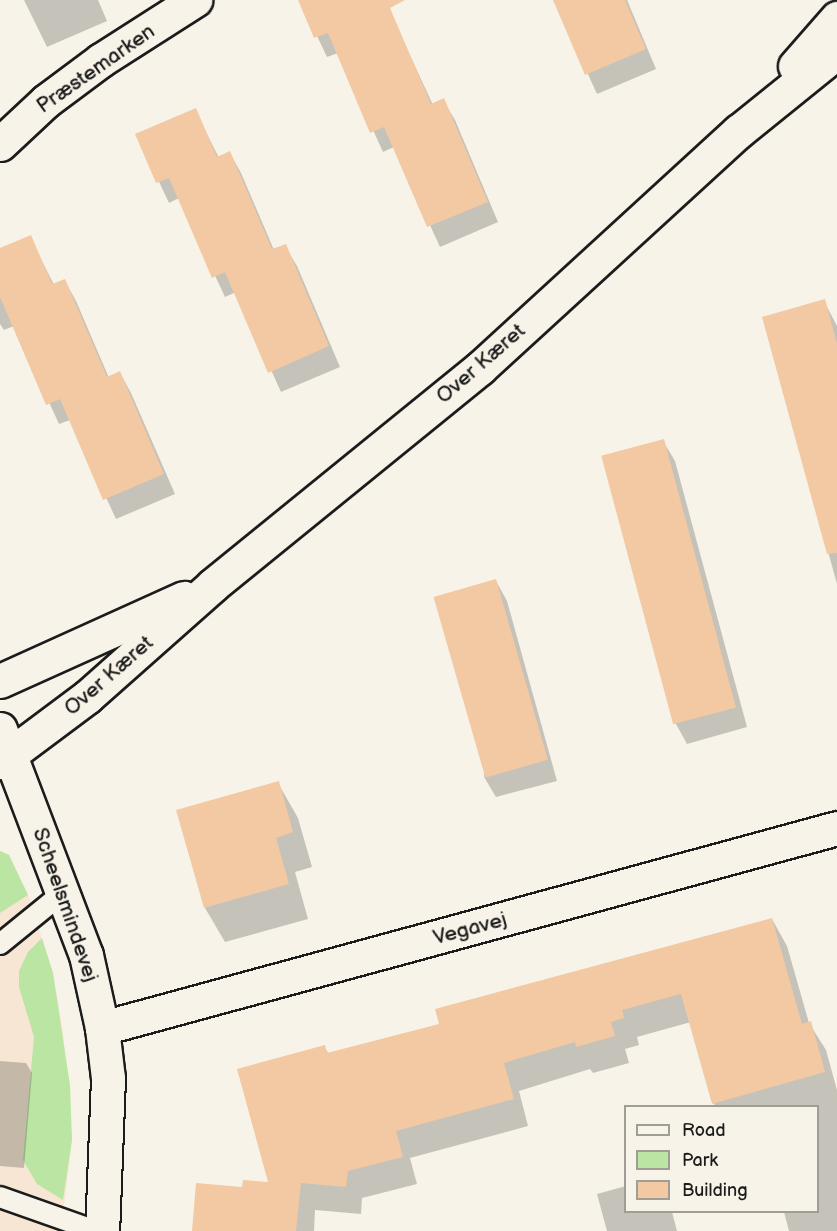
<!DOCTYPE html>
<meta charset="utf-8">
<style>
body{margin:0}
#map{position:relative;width:837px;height:1231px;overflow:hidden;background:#f7f3e8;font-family:"Balsamiq Sans",sans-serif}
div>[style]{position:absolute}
.built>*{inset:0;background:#f6e6d3}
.green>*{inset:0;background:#bbe5a2}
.shadow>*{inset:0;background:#0003}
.building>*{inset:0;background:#f2c9a2;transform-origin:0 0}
.roads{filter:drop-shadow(2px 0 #1c1c1c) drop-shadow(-2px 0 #1c1c1c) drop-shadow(0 2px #1c1c1c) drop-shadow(0 -2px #1c1c1c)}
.service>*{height:20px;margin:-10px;padding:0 10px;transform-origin:10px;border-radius:10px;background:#f7f3e8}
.minor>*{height:33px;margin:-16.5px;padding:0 16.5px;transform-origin:16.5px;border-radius:16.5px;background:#f7f3e8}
.secondary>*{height:33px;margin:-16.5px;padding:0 16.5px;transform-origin:16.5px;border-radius:16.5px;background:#f7f3e8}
span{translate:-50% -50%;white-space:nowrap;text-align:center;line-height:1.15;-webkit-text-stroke:4.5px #f7f3e8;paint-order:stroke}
.street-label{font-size:21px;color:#1c1c1c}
.legend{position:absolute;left:624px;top:1105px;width:195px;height:108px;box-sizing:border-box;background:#f7f3e8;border:2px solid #9f9d96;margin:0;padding:8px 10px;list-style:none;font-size:18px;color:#1c1c1c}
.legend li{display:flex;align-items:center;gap:12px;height:30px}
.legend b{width:30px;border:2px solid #9f9d96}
</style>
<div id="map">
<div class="built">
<i style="clip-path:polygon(0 851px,9px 855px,28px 895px,53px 973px,63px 1032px,72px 1140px,61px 1231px,0 1231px)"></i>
</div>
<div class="green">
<i style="clip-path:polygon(0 851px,9px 855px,28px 895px,0 913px)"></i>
<i style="clip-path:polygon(42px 938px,53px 973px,70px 1085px,72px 1140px,63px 1200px,37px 1184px,23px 1160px,34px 1037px,19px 987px,19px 971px,28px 952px)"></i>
</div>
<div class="shadow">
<i style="clip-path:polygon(24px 0,98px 0,107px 21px,47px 47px)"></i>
<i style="clip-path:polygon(300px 0,372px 0,388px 8px,433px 105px,443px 100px,455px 120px,498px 222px,440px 247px,394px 147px,383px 152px,338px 53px,327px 57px)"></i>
<i style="clip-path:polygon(554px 0,627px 0,656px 69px,597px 94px)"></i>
<i style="clip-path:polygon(195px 110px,219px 158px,230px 153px,241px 173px,274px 250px,285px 246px,297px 266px,340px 367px,281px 392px,236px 292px,225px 297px,179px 198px,169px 203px,137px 135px)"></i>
<i style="clip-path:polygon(30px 237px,54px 285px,65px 281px,76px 301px,109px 378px,120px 373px,131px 393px,175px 494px,116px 519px,70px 420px,59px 424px,14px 326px,4px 330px,0 324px,0 250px)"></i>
<i style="clip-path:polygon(824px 301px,837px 326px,837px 584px,763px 318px)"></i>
<i style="clip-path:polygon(663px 441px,675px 461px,747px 727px,687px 744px,676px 724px,602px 457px)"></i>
<i style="clip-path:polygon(496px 581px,507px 601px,557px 781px,496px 797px,484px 777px)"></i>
<i style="clip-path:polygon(278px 783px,298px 818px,312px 867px,295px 872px,308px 919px,225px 942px,205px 908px)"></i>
<i style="clip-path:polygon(772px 919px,787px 946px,809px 1023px,826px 1050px,837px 1090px,837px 1231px,789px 1231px,784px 1212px,818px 1212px,818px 1106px,715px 1106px,691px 1022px,637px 1037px,639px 1045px,625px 1049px,629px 1063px,593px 1073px,590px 1069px,519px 1091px,528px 1126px,410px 1158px,417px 1184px,362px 1198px,361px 1214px,315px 1210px,314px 1231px,194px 1231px,244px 1189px,270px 1184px,324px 1047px,329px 1054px,441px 1025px)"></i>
<i style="clip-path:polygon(0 1061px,26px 1063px,32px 1073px,24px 1168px,0 1166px)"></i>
<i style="clip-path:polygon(626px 1186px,626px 1212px,672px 1212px,677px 1231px,607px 1231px,597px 1194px)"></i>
</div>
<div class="building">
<i style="clip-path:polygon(298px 0,405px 0,390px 8px,431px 104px,444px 98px,488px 202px,427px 227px,384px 127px,370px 133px,328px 33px,314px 38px)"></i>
<i style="clip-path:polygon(553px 0,625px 0,646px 49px,585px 75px)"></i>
<i style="clip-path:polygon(196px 108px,217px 157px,230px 151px,272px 249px,286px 244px,329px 346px,268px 373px,225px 272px,212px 278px,169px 178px,156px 183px,135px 134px)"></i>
<i style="clip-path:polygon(31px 235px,52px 284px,65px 279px,107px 377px,120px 371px,164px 474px,103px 500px,60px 399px,46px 405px,0 297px,0 248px)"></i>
<i style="clip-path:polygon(825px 299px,837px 344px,837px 553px,827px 554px,762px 317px)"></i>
<i style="left:664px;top:439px;width:278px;height:65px;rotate:75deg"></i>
<i style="left:496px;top:579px;width:188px;height:65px;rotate:74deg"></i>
<i style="clip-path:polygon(279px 781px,293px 832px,276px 838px,289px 884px,204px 908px,176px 810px)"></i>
<i style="clip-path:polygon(772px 918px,802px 1024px,811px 1021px,825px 1072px,712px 1104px,681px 994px,622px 1010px,624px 1018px,611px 1022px,615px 1036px,576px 1047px,575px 1042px,504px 1063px,514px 1099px,396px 1131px,403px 1157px,348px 1171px,346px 1187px,301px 1183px,296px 1231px,192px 1231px,196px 1183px,242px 1187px,243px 1180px,268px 1182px,237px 1069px,325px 1045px,327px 1053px,439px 1024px,435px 1009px)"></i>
</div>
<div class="roads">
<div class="service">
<i style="left:0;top:944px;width:82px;rotate:-39.1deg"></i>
<i style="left:0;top:1197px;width:102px;rotate:19.5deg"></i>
</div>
<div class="minor">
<i style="left:0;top:144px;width:63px;rotate:-43.1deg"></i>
<i style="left:46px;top:101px;width:69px;rotate:-36.7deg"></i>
<i style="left:101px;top:60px;width:112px;rotate:-32.6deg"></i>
<i style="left:0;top:729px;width:242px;rotate:69.2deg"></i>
<i style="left:86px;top:955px;width:75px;rotate:77.6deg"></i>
<i style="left:102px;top:1028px;width:50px;rotate:83.2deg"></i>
<i style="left:108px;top:1078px;width:153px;rotate:92.2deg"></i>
<i style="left:102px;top:1028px;width:762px;rotate:-15.22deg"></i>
</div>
<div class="secondary">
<i style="left:795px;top:66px;width:64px;rotate:-48.8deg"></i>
<i style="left:0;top:681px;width:202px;rotate:-24.3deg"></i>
<i style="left:0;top:762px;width:109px;rotate:-36.8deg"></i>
<i style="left:87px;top:697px;width:169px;rotate:-41.6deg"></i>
<i style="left:213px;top:585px;width:344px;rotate:-39.1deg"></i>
<i style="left:480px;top:368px;width:351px;rotate:-42.5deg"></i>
<i style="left:739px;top:131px;width:126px;rotate:-38.9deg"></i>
</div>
</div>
<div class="street-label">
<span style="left:96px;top:69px;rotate:-35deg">Præstemarken</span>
<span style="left:481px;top:364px;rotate:-41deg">Over Kæret</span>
<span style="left:109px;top:676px;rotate:-41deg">Over Kæret</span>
<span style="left:65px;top:905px;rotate:71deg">Scheelsmindevej</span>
<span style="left:470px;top:929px;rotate:-15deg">Vegavej</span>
</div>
<ul class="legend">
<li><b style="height:8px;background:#f7f3e8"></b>Road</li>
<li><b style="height:16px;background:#bbe5a2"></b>Park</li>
<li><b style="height:16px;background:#f2c9a2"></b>Building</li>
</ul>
</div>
